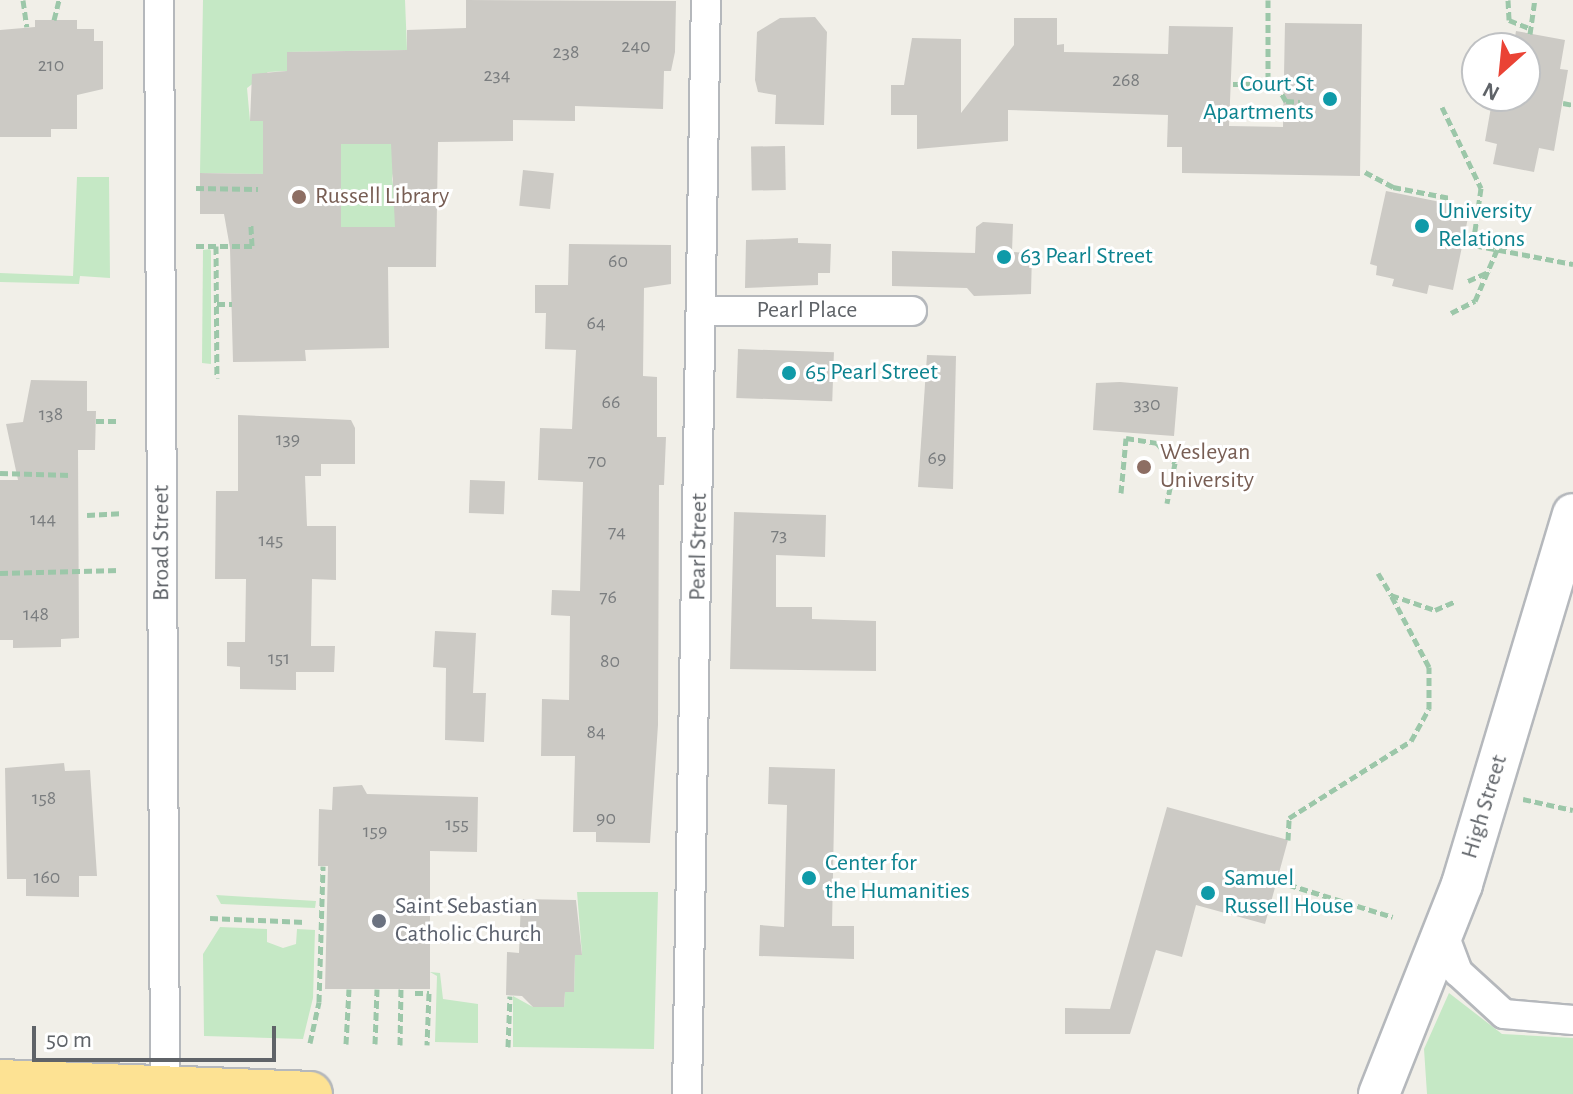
<!DOCTYPE html>
<style>
body{margin:0}
#map{position:relative;width:1573px;height:1094px;overflow:hidden;background:#f1efe8;font-family:"Alegreya Sans",sans-serif}
div>[style]{position:absolute}
.green>*{inset:0;background:#c5e8c5}
.building>*{inset:0;background:#cccac5;transform-origin:0 0}
.path>*{height:5px;margin-top:-2.5px;transform-origin:0;background:repeating-linear-gradient(90deg,#9cc7a9 0 8px,transparent 0 12px)}
.roads{filter:drop-shadow(2px 0 #b5b8bc) drop-shadow(-2px 0 #b5b8bc) drop-shadow(0 2px #b5b8bc) drop-shadow(0 -2px #b5b8bc)}
.street>*{height:28px;margin:-14px;padding:0 14px;transform-origin:14px;border-radius:14px;background:#fff}
.secondary>*{height:40px;margin:-20px;padding:0 20px;transform-origin:20px;border-radius:20px;background:#fff}
.highway>*{height:44px;margin:-22px;padding:0 22px;transform-origin:22px;border-radius:22px;background:#fde293}
.dots>*{width:22px;height:22px;translate:-50% -50%;box-sizing:border-box;border:4px solid #fff;border-radius:50%}
span{translate:-50% -50%;white-space:nowrap;text-align:center;line-height:1.15;-webkit-text-stroke:6px #fff;paint-order:stroke}
.number-label{font-size:20px;color:#7a7d7f}
.number-label span{-webkit-text-stroke-width:0}
.culture-label{font-size:24px;color:#0d838f}
.right{translate:-100% -50%;text-align:right}
.left{translate:0 -50%;text-align:left}
.education-label{font-size:24px;color:#785e54}
.street-label{font-size:24px;color:#5f6368}
.worship-label{font-size:24px;color:#5b616d}
.north{position:absolute;left:1461px;top:32px;width:80px;height:80px;box-sizing:border-box;background:#fff;border:2px solid #bfc1c3;border-radius:50%;rotate:207deg;font-size:22px;font-weight:700;line-height:32px;text-align:center;color:#5f6368}
.north::after{content:'';display:block;margin:auto;width:28px;height:36px;background:#ea4335;clip-path:polygon(50% 0,100% 100%,50% 72%,0 100%)}
.scale{position:absolute;left:32px;top:1026px;width:244px;height:36px;box-sizing:border-box;border:4px solid #5f6368;border-top:0;padding-left:10px;font-size:24px;line-height:28px;white-space:nowrap;color:#5f6368;-webkit-text-stroke:6px #fff;paint-order:stroke}
</style>
<div id="map">
<div class="green">
<i style="clip-path:polygon(203px 0,405px 0,407px 50px,287px 52px,287px 71px,268px 72px,247px 88px,250px 121px,265px 121px,263px 174px,200px 173px)"></i>
<i style="clip-path:polygon(341px 144px,398px 144px,392px 179px,401px 227px,341px 227px)"></i>
<i style="clip-path:polygon(77px 177px,109px 177px,110px 278px,80px 276px,79px 284px,0 282px,0 273px,73px 276px)"></i>
<i style="clip-path:polygon(210px 249px,211px 251px,211px 364px,202px 363px,203px 250px)"></i>
<i style="clip-path:polygon(577px 892px,658px 892px,654px 1049px,513px 1047px,513px 996px,533px 1007px,564px 1007px,565px 992px,574px 992px,575px 955px,582px 954px)"></i>
<i style="clip-path:polygon(216px 895px,316px 901px,315px 908px,221px 904px)"></i>
<i style="clip-path:polygon(220px 927px,267px 929px,267px 942px,283px 948px,296px 944px,297px 929px,315px 930px,313px 998px,303px 1039px,204px 1036px,203px 954px)"></i>
<i style="clip-path:polygon(430px 972px,440px 973px,443px 999px,478px 1004px,478px 1043px,435px 1042px,437px 976px)"></i>
<i style="clip-path:polygon(1449px 993px,1502px 1034px,1573px 1038px,1573px 1094px,1427px 1094px,1424px 1049px)"></i>
</div>
<div class="building">
<i style="clip-path:polygon(evenodd,466px 0,676px 1px,675px 52px,671px 71px,664px 71px,663px 109px,575px 106px,575px 121px,513px 120px,513px 141px,438px 142px,436px 267px,388px 267px,389px 348px,305px 350px,306px 361px,233px 362px,230px 248px,224px 214px,200px 214px,200px 173px,263px 174px,263px 121px,250px 121px,252px 74px,287px 71px,287px 52px,407px 50px,407px 30px,466px 28px,466px 0,341px 144px,391px 144px,395px 227px,341px 227px,341px 144px)"></i>
<i style="clip-path:polygon(815px 17px,827px 32px,824px 125px,775px 124px,776px 95px,758px 92px,755px 80px,757px 32px,780px 18px)"></i>
<i style="clip-path:polygon(1014px 18px,1057px 18px,1057px 45px,1064px 44px,1064px 52px,1168px 54px,1169px 26px,1233px 27px,1229px 126px,1283px 127px,1285px 23px,1362px 24px,1360px 176px,1182px 173px,1182px 147px,1167px 147px,1168px 115px,1008px 110px,1008px 141px,917px 149px,917px 115px,891px 115px,891px 85px,904px 85px,912px 38px,961px 39px,961px 113px,1014px 45px)"></i>
<i style="clip-path:polygon(35px 20px,77px 20px,77px 29px,94px 29px,94px 41px,103px 41px,103px 89px,77px 95px,77px 129px,51px 129px,51px 137px,0 137px,0 30px,35px 27px)"></i>
<i style="clip-path:polygon(1516px 31px,1565px 40px,1560px 69px,1568px 70px,1554px 151px,1539px 148px,1534px 172px,1493px 164px,1497px 144px,1485px 141px,1493px 96px,1525px 96px,1525px 48px,1513px 48px)"></i>
<i style="left:785px;top:146px;width:44px;height:34px;rotate:89deg"></i>
<i style="left:523px;top:170px;width:31px;height:36px;rotate:6deg"></i>
<i style="clip-path:polygon(1386px 191px,1470px 208px,1453px 290px,1429px 285px,1427px 294px,1392px 286px,1394px 279px,1376px 275px,1377px 266px,1370px 264px)"></i>
<i style="clip-path:polygon(983px 222px,1013px 224px,1012px 252px,1032px 253px,1031px 294px,974px 296px,967px 288px,892px 286px,892px 251px,975px 253px,976px 227px)"></i>
<i style="clip-path:polygon(798px 238px,798px 243px,831px 244px,830px 273px,818px 273px,818px 285px,745px 288px,746px 240px)"></i>
<i style="clip-path:polygon(569px 244px,671px 245px,671px 284px,644px 288px,643px 376px,657px 377px,657px 437px,666px 437px,664px 485px,659px 485px,658px 725px,650px 843px,596px 842px,596px 832px,573px 832px,575px 756px,541px 756px,542px 699px,569px 700px,570px 616px,551px 615px,552px 590px,580px 591px,583px 482px,538px 480px,540px 428px,572px 429px,576px 350px,545px 349px,546px 313px,535px 313px,535px 285px,568px 285px)"></i>
<i style="left:738px;top:349px;width:96px;height:49px;rotate:2deg"></i>
<i style="clip-path:polygon(927px 355px,956px 356px,953px 489px,918px 487px)"></i>
<i style="clip-path:polygon(31px 380px,87px 381px,87px 411px,96px 411px,95px 450px,78px 450px,79px 638px,61px 639px,61px 647px,13px 648px,13px 640px,0 640px,0 480px,18px 480px,6px 424px,23px 422px)"></i>
<i style="clip-path:polygon(1120px 382px,1178px 387px,1174px 436px,1093px 430px,1096px 383px)"></i>
<i style="clip-path:polygon(238px 415px,351px 420px,355px 428px,355px 464px,321px 464px,321px 476px,305px 476px,307px 526px,336px 526px,336px 580px,312px 579px,311px 646px,335px 646px,334px 672px,296px 672px,296px 690px,240px 689px,240px 667px,227px 666px,227px 642px,245px 642px,246px 579px,215px 579px,216px 491px,238px 491px)"></i>
<i style="left:470px;top:480px;width:35px;height:33px;rotate:2deg"></i>
<i style="clip-path:polygon(734px 512px,826px 515px,825px 557px,776px 555px,776px 607px,812px 607px,812px 619px,876px 621px,876px 671px,730px 669px)"></i>
<i style="clip-path:polygon(435px 631px,476px 633px,473px 693px,486px 693px,484px 742px,445px 740px,446px 668px,433px 667px)"></i>
<i style="clip-path:polygon(64px 763px,65px 771px,90px 770px,97px 876px,79px 876px,79px 897px,26px 896px,26px 879px,7px 879px,5px 768px)"></i>
<i style="clip-path:polygon(769px 767px,835px 769px,832px 926px,854px 926px,854px 959px,759px 956px,760px 925px,784px 927px,787px 805px,768px 804px)"></i>
<i style="clip-path:polygon(362px 785px,367px 794px,478px 797px,477px 852px,430px 851px,430px 989px,325px 989px,328px 866px,318px 866px,319px 809px,332px 810px,333px 787px)"></i>
<i style="clip-path:polygon(1167px 807px,1288px 840px,1265px 924px,1196px 905px,1182px 957px,1156px 950px,1130px 1034px,1065px 1034px,1065px 1008px,1110px 1009px)"></i>
<i style="clip-path:polygon(521px 899px,576px 900px,582px 955px,575px 955px,574px 992px,565px 992px,564px 1007px,533px 1007px,522px 996px,506px 995px,507px 952px,519px 953px)"></i>
</div>
<div class="path">
<i style="left:23px;top:0;width:27px;rotate:82deg"></i>
<i style="left:1268px;top:0;width:84px;rotate:90deg"></i>
<i style="left:1268px;top:84px;width:8px"></i>
<i style="left:1276px;top:84px;width:20px;rotate:60deg"></i>
<i style="left:1286px;top:101px;width:14px;rotate:4deg"></i>
<i style="left:1508px;top:0;width:20px;rotate:87deg"></i>
<i style="left:1509px;top:20px;width:24px;rotate:22deg"></i>
<i style="left:54px;top:20px;width:21px;rotate:-76deg"></i>
<i style="left:1530px;top:34px;width:34px;rotate:-82deg"></i>
<i style="left:1233px;top:84px;width:35px"></i>
<i style="left:1563px;top:103px;width:10px;rotate:11deg"></i>
<i style="left:1442px;top:107px;width:90px;rotate:64.3deg"></i>
<i style="left:1481px;top:188px;width:58px;rotate:98deg"></i>
<i style="left:1365px;top:172px;width:32px;rotate:28deg"></i>
<i style="left:1393px;top:187px;width:58px;rotate:10.9deg"></i>
<i style="left:196px;top:188px;width:62px;rotate:0.9deg"></i>
<i style="left:1463px;top:243px;width:112px;rotate:10.8deg"></i>
<i style="left:196px;top:246px;width:56px"></i>
<i style="left:252px;top:246px;width:21px;rotate:-93deg"></i>
<i style="left:216px;top:246px;width:132px;rotate:89.6deg"></i>
<i style="left:1468px;top:281px;width:24px;rotate:-24deg"></i>
<i style="left:217px;top:304px;width:15px"></i>
<i style="left:1451px;top:313px;width:27px;rotate:-27deg"></i>
<i style="left:1475px;top:301px;width:56px;rotate:-66.7deg"></i>
<i style="left:96px;top:421px;width:23px"></i>
<i style="left:0;top:473px;width:71px;rotate:1.6deg"></i>
<i style="left:1121px;top:493px;width:55px;rotate:-84.8deg"></i>
<i style="left:1126px;top:438px;width:31px;rotate:9deg"></i>
<i style="left:1157px;top:443px;width:27px;rotate:48deg"></i>
<i style="left:1175px;top:463px;width:41px;rotate:101.3deg"></i>
<i style="left:87px;top:515px;width:33px;rotate:-3deg"></i>
<i style="left:0;top:573px;width:120px;rotate:-1.4deg"></i>
<i style="left:1378px;top:573px;width:26px;rotate:59deg"></i>
<i style="left:1523px;top:799px;width:51px;rotate:12.4deg"></i>
<i style="left:1288px;top:840px;width:22px;rotate:-87deg"></i>
<i style="left:1289px;top:818px;width:144px;rotate:-32.3deg"></i>
<i style="left:1411px;top:741px;width:37px;rotate:-61deg"></i>
<i style="left:1429px;top:709px;width:42px;rotate:-90deg"></i>
<i style="left:1429px;top:667px;width:81px;rotate:-117.8deg"></i>
<i style="left:1391px;top:595px;width:46px;rotate:18.8deg"></i>
<i style="left:1435px;top:610px;width:21px;rotate:-23deg"></i>
<i style="left:1277px;top:881px;width:121px;rotate:17.2deg"></i>
<i style="left:210px;top:918px;width:95px;rotate:2.4deg"></i>
<i style="left:415px;top:993px;width:14px"></i>
<i style="left:429px;top:993px;width:52px;rotate:92.2deg"></i>
<i style="left:310px;top:1043px;width:42px;rotate:-77.6deg"></i>
<i style="left:319px;top:1002px;width:136px;rotate:-88.3deg"></i>
<i style="left:346px;top:1044px;width:55px;rotate:-86.9deg"></i>
<i style="left:375px;top:1044px;width:55px;rotate:-87.9deg"></i>
<i style="left:400px;top:1045px;width:56px;rotate:-89deg"></i>
<i style="left:508px;top:1047px;width:51px;rotate:-87.8deg"></i>
</div>
<div class="roads">
<div class="street">
<i style="left:159px;top:0;width:1086px;rotate:89.68deg"></i>
<i style="left:702px;top:311px;width:210px"></i>
<i style="left:1443px;top:932px;width:43px;rotate:69.4deg"></i>
<i style="left:1458px;top:972px;width:62px;rotate:42.4deg"></i>
<i style="left:1504px;top:1014px;width:69px;rotate:5deg"></i>
<i style="left:687px;top:1094px;width:1094px;rotate:-89.01deg"></i>
</div>
<div class="secondary">
<i style="left:1379px;top:1094px;width:226px;rotate:-68.4deg"></i>
<i style="left:1462px;top:884px;width:386px;rotate:-73.3deg"></i>
</div>
<div class="highway">
<i style="left:0;top:1082px;width:310px;rotate:2.2deg"></i>
</div>
</div>
<div class="dots">
<i style="left:1330px;top:99px;background:#0f9aa8"></i>
<i style="left:299px;top:197px;background:#8d6e63"></i>
<i style="left:1422px;top:226px;background:#0f9aa8"></i>
<i style="left:1004px;top:257px;background:#0f9aa8"></i>
<i style="left:789px;top:373px;background:#0f9aa8"></i>
<i style="left:1144px;top:467px;background:#8d6e63"></i>
<i style="left:809px;top:878px;background:#0f9aa8"></i>
<i style="left:1208px;top:893px;background:#0f9aa8"></i>
<i style="left:379px;top:921px;background:#6b7280"></i>
</div>
<div class="number-label">
<span style="left:636px;top:46px">240</span>
<span style="left:566px;top:52px">238</span>
<span style="left:51px;top:65px">210</span>
<span style="left:497px;top:75px">234</span>
<span style="left:1126px;top:80px">268</span>
<span style="left:618px;top:261px">60</span>
<span style="left:596px;top:323px">64</span>
<span style="left:611px;top:402px">66</span>
<span style="left:1147px;top:404px">330</span>
<span style="left:51px;top:414px">138</span>
<span style="left:288px;top:439px">139</span>
<span style="left:937px;top:458px">69</span>
<span style="left:597px;top:461px">70</span>
<span style="left:43px;top:519px">144</span>
<span style="left:617px;top:532px">74</span>
<span style="left:779px;top:535px">73</span>
<span style="left:271px;top:540px">145</span>
<span style="left:608px;top:597px">76</span>
<span style="left:36px;top:614px">148</span>
<span style="left:279px;top:658px">151</span>
<span style="left:610px;top:661px">80</span>
<span style="left:596px;top:732px">84</span>
<span style="left:44px;top:798px">158</span>
<span style="left:606px;top:818px">90</span>
<span style="left:457px;top:824px">155</span>
<span style="left:375px;top:831px">159</span>
<span style="left:47px;top:877px">160</span>
</div>
<div class="culture-label">
<span class="right" style="left:1314px;top:99px">Court St<br>Apartments</span>
<span class="left" style="left:1438px;top:226px">University<br>Relations</span>
<span class="left" style="left:1020px;top:257px">63 Pearl Street</span>
<span class="left" style="left:805px;top:373px">65 Pearl Street</span>
<span class="left" style="left:825px;top:878px">Center for<br>the Humanities</span>
<span class="left" style="left:1224px;top:893px">Samuel<br>Russell House</span>
</div>
<div class="education-label">
<span class="left" style="left:315px;top:197px">Russell Library</span>
<span class="left" style="left:1160px;top:467px">Wesleyan<br>University</span>
</div>
<div class="street-label">
<span style="left:807px;top:311px">Pearl Place</span>
<span style="left:162px;top:543px;rotate:-90deg">Broad Street</span>
<span style="left:699px;top:547px;rotate:-89deg">Pearl Street</span>
<span style="left:1485px;top:807px;rotate:-73deg">High Street</span>
</div>
<div class="worship-label">
<span class="left" style="left:395px;top:921px">Saint Sebastian<br>Catholic Church</span>
</div>
<div class="north">N</div>
<div class="scale">50 m</div>
</div>
